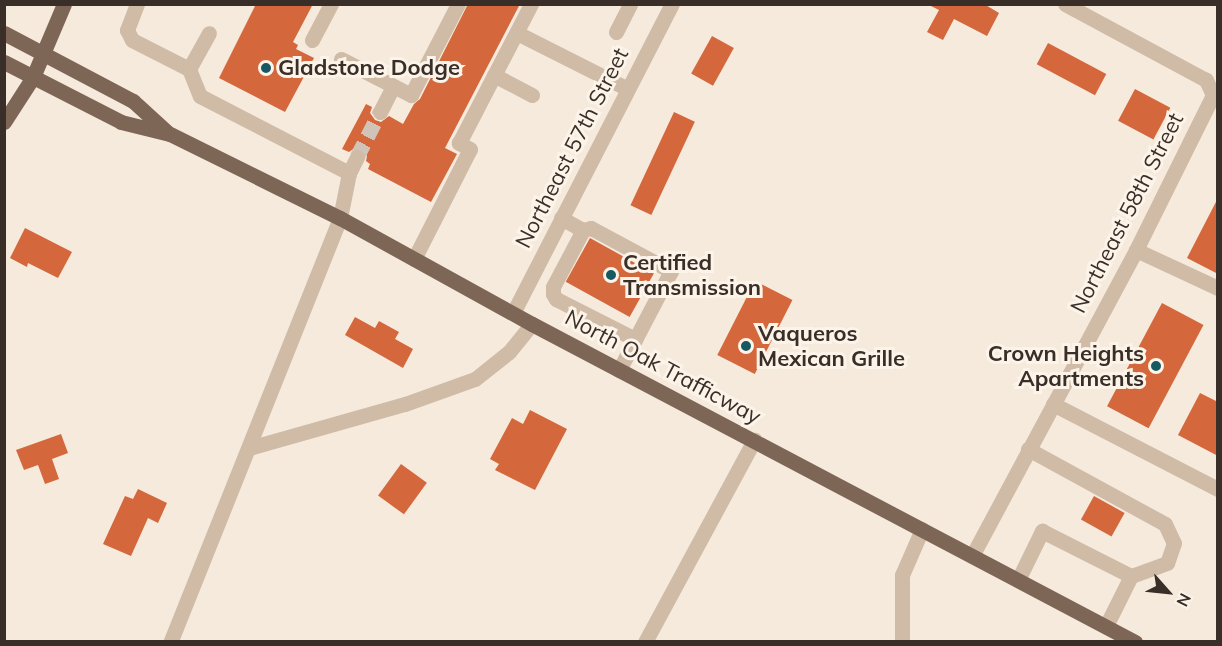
<!DOCTYPE html>
<style>
body{margin:0}
#map{position:relative;width:1222px;height:646px;overflow:hidden;background:#f5eadc;font-family:Mulish,sans-serif}
div>[style]{position:absolute}
.building>*{inset:0;background:#d4673b;transform-origin:0 0}
.minor-tunnel>*{height:15px;margin-top:-7.5px;transform-origin:0;background:repeating-linear-gradient(90deg,#d0c4b8 0 15px,transparent 0 23px)}
.minor>*{height:15px;margin:-7.5px;padding:0 7.5px;transform-origin:7.5px;border-radius:7.5px;background:#cfbba6}
.major>*{height:15px;margin:-7.5px;padding:0 7.5px;transform-origin:7.5px;border-radius:7.5px;background:#7e6657}
.dots>*{width:16px;height:16px;translate:-50% -50%;box-sizing:border-box;border:3px solid #fcf4e9;border-radius:50%}
span{translate:-50% -50%;white-space:nowrap;text-align:center;line-height:1.15;-webkit-text-stroke:6px #fcf4e9;paint-order:stroke}
.poi-label{font-size:22px;color:#3a2e28;font-weight:700}
.left{translate:0 -50%;text-align:left}
.right{translate:-100% -50%;text-align:right}
.street-label{font-size:22px;color:#3a2e28}
.frame{position:absolute;inset:0;border:6px solid #3a2e28;pointer-events:none}
.north{position:absolute;left:1138px;top:562px;width:60px;height:60px;-webkit-text-stroke:4px #fcf4e9;paint-order:stroke;rotate:117deg;font-size:16px;font-weight:700;line-height:24px;text-align:center;color:#3a2e28}
.north::after{content:'';display:block;margin:auto;width:21px;height:27px;background:#3a2e28;clip-path:polygon(50% 0,100% 100%,50% 72%,0 100%)}
</style>
<div id="map">
<div class="building">
<i style="clip-path:polygon(256px 4px,313px 4px,293px 42px,298px 45px,296px 49px,314px 58px,285px 112px,219px 78px)"></i>
<i style="clip-path:polygon(468px 4px,520px 4px,445px 148px,457px 154px,431px 202px,368px 169px,370px 164px,366px 161px,367px 156px,362px 149px,356px 147px,349px 152px,342px 149px,366px 104px,372px 107px,370px 113px,375px 120px,381px 122px,389px 116px,403px 124px,414px 104px,420px 99px)"></i>
<i style="clip-path:polygon(927px 4px,984px 4px,999px 13px,987px 36px,954px 19px,943px 40px,927px 32px,939px 10px)"></i>
<i style="left:712px;top:36px;width:25px;height:43px;rotate:29deg"></i>
<i style="left:1048px;top:43px;width:66px;height:24px;rotate:28deg"></i>
<i style="left:1135px;top:89px;width:40px;height:36px;rotate:28deg"></i>
<i style="left:674px;top:112px;width:23px;height:103px;rotate:25deg"></i>
<i style="clip-path:polygon(1218px 198px,1218px 274px,1187px 258px)"></i>
<i style="clip-path:polygon(25px 228px,72px 252px,58px 278px,28px 263px,27px 267px,10px 258px)"></i>
<i style="left:590px;top:238px;width:73px;height:50px;rotate:29deg"></i>
<i style="left:755px;top:281px;width:42px;height:83px;rotate:27deg"></i>
<i style="left:1162px;top:303px;width:47px;height:117px;rotate:28deg"></i>
<i style="clip-path:polygon(355px 317px,375px 328px,379px 321px,399px 332px,395px 339px,413px 349px,403px 368px,345px 335px)"></i>
<i style="clip-path:polygon(1200px 393px,1218px 402px,1218px 456px,1178px 435px)"></i>
<i style="clip-path:polygon(530px 410px,567px 429px,535px 490px,495px 470px,499px 464px,490px 459px,512px 418px,523px 424px)"></i>
<i style="clip-path:polygon(61px 434px,68px 453px,52px 459px,59px 479px,45px 484px,38px 465px,24px 470px,16px 450px)"></i>
<i style="left:401px;top:464px;width:32px;height:39px;rotate:36deg"></i>
<i style="clip-path:polygon(138px 489px,167px 503px,158px 523px,148px 518px,131px 556px,103px 544px,125px 496px,133px 499px)"></i>
<i style="left:1094px;top:496px;width:35px;height:27px;rotate:29deg"></i>
</div>
<div class="minor-tunnel">
<i style="left:357px;top:157px;width:51px;rotate:-62.9deg"></i>
</div>
<div class="minor">
<i style="left:137px;top:4px;width:28px;rotate:111deg"></i>
<i style="left:127px;top:30px;width:11px;rotate:63deg"></i>
<i style="left:132px;top:40px;width:64px;rotate:27deg"></i>
<i style="left:189px;top:69px;width:29px;rotate:68deg"></i>
<i style="left:200px;top:96px;width:168px;rotate:27.3deg"></i>
<i style="left:349px;top:173px;width:46px;rotate:101.3deg"></i>
<i style="left:340px;top:218px;width:457px;rotate:111.8deg"></i>
<i style="left:616px;top:32px;width:31px;rotate:-63deg"></i>
<i style="left:517px;top:33px;width:124px;rotate:26.8deg"></i>
<i style="left:312px;top:40px;width:41px;rotate:-62.2deg"></i>
<i style="left:341px;top:59px;width:79px;rotate:27.2deg"></i>
<i style="left:411px;top:95px;width:102px;rotate:-62.7deg"></i>
<i style="left:189px;top:69px;width:41px;rotate:-60.9deg"></i>
<i style="left:494px;top:75px;width:43px;rotate:27.8deg"></i>
<i style="left:380px;top:112px;width:29px;rotate:-63deg"></i>
<i style="left:349px;top:173px;width:18px;rotate:-63deg"></i>
<i style="left:561px;top:218px;width:25px;rotate:29deg"></i>
<i style="left:583px;top:230px;width:8px;rotate:-14deg"></i>
<i style="left:591px;top:228px;width:91px;rotate:28.3deg"></i>
<i style="left:671px;top:271px;width:112px;rotate:117.7deg"></i>
<i style="left:583px;top:230px;width:64px;rotate:117.8deg"></i>
<i style="left:553px;top:287px;width:7px;rotate:90deg"></i>
<i style="left:553px;top:294px;width:6px;rotate:59deg"></i>
<i style="left:556px;top:299px;width:89px;rotate:26.9deg"></i>
<i style="left:1136px;top:250px;width:90px;rotate:24.9deg"></i>
<i style="left:414px;top:259px;width:123px;rotate:-63deg"></i>
<i style="left:470px;top:149px;width:13px;rotate:-151deg"></i>
<i style="left:459px;top:143px;width:157px;rotate:-62.6deg"></i>
<i style="left:513px;top:313px;width:348px;rotate:-62.8deg"></i>
<i style="left:1053px;top:404px;width:186px;rotate:27.3deg"></i>
<i style="left:249px;top:448px;width:162px;rotate:-15.8deg"></i>
<i style="left:405px;top:404px;width:74px;rotate:-19.7deg"></i>
<i style="left:475px;top:379px;width:43px;rotate:-38.5deg"></i>
<i style="left:509px;top:352px;width:36px;rotate:-51deg"></i>
<i style="left:1028px;top:449px;width:156px;rotate:28.7deg"></i>
<i style="left:1165px;top:524px;width:21px;rotate:65deg"></i>
<i style="left:1174px;top:543px;width:21px;rotate:109deg"></i>
<i style="left:1167px;top:563px;width:38px;rotate:160deg"></i>
<i style="left:972px;top:556px;width:347px;rotate:-61.8deg"></i>
<i style="left:1136px;top:250px;width:173px;rotate:-63.6deg"></i>
<i style="left:1213px;top:95px;width:17px;rotate:-115deg"></i>
<i style="left:1206px;top:80px;width:160px;rotate:-151.7deg"></i>
<i style="left:1018px;top:580px;width:55px;rotate:-63.9deg"></i>
<i style="left:1042px;top:531px;width:100px;rotate:26.8deg"></i>
<i style="left:1131px;top:576px;width:56px;rotate:116.6deg"></i>
<i style="left:645px;top:642px;width:230px;rotate:-61.6deg"></i>
<i style="left:902px;top:642px;width:67px;rotate:-90deg"></i>
<i style="left:902px;top:575px;width:50px;rotate:-66.5deg"></i>
</div>
<div class="major">
<i style="left:4px;top:33px;width:146px;rotate:27.8deg"></i>
<i style="left:133px;top:101px;width:46px;rotate:42.4deg"></i>
<i style="left:4px;top:62px;width:131px;rotate:27.1deg"></i>
<i style="left:121px;top:122px;width:50px;rotate:13.8deg"></i>
<i style="left:170px;top:134px;width:190px;rotate:26.3deg"></i>
<i style="left:340px;top:218px;width:219px;rotate:28.9deg"></i>
<i style="left:532px;top:324px;width:682px;rotate:27.81deg"></i>
<i style="left:4px;top:122px;width:54px;rotate:-57.2deg"></i>
<i style="left:33px;top:77px;width:79px;rotate:-67deg"></i>
</div>
<div class="dots">
<i style="left:266px;top:68px;background:#185961"></i>
<i style="left:611px;top:275px;background:#185961"></i>
<i style="left:746px;top:346px;background:#185961"></i>
<i style="left:1156px;top:366px;background:#185961"></i>
</div>
<div class="poi-label">
<span class="left" style="left:278px;top:68px">Gladstone Dodge</span>
<span class="left" style="left:623px;top:275px">Certified<br>Transmission</span>
<span class="left" style="left:758px;top:346px">Vaqueros<br>Mexican Grille</span>
<span class="right" style="left:1144px;top:366px">Crown Heights<br>Apartments</span>
</div>
<div class="street-label">
<span style="left:572px;top:148px;rotate:-63deg">Northeast 57th Street</span>
<span style="left:1127px;top:213px;rotate:-63deg">Northeast 58th Street</span>
<span style="left:663px;top:367px;rotate:28deg">North Oak Trafficway</span>
</div>
<div class="frame"></div>
<div class="north">N</div>
</div>
